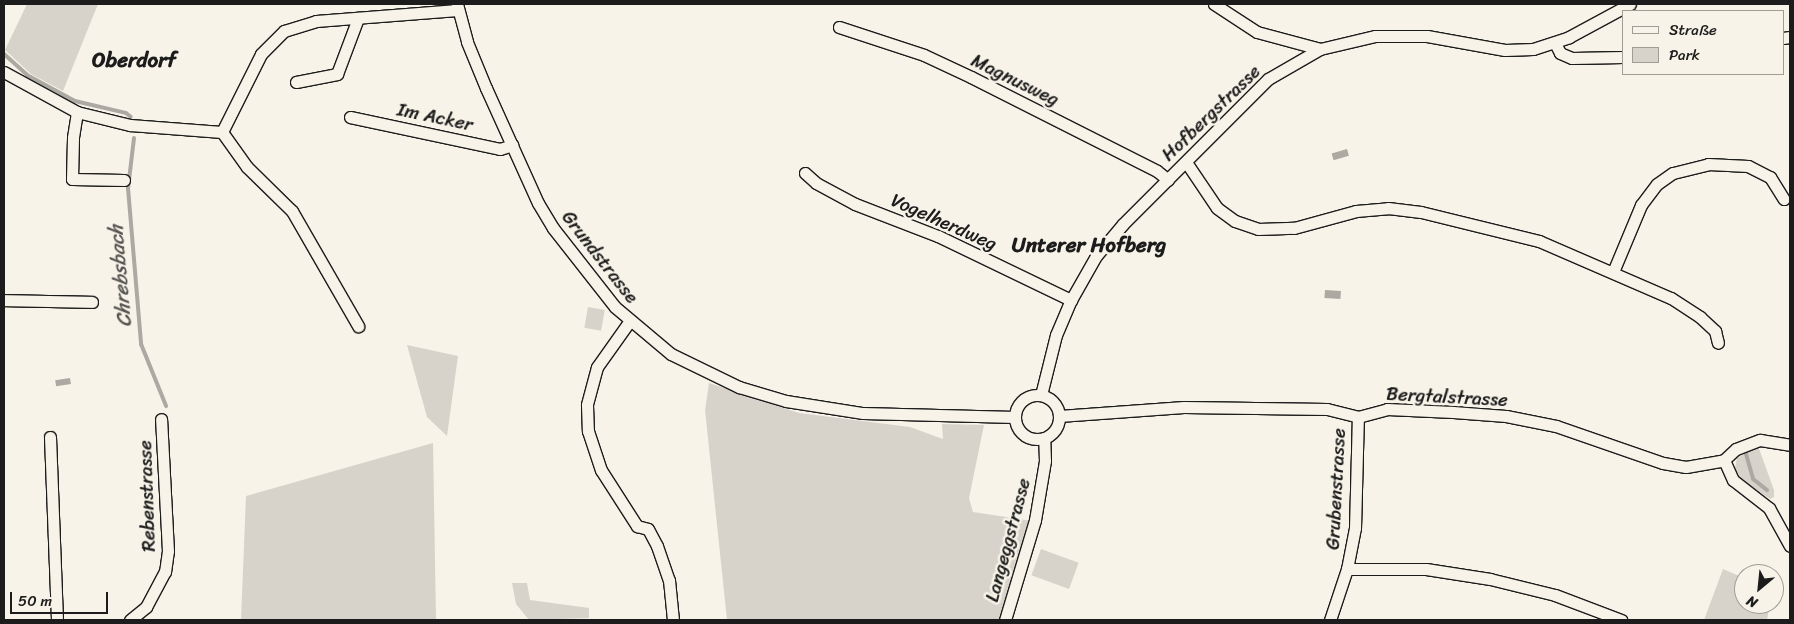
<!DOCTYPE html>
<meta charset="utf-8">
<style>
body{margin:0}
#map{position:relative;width:1794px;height:624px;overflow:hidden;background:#f7f3e8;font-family:Sriracha,sans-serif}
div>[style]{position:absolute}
.green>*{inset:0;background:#d7d3cb;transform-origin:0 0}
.water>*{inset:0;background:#aca9a2;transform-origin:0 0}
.stream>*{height:4px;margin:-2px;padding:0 2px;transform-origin:2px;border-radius:2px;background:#aca9a2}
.roads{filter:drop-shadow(1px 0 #1c1c1c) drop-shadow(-1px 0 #1c1c1c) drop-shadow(0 1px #1c1c1c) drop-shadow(0 -1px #1c1c1c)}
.street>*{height:11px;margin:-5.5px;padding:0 5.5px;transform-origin:5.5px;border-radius:5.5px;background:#f7f3e8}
.street>.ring{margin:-5.5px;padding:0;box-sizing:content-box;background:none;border:11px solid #f7f3e8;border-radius:50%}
span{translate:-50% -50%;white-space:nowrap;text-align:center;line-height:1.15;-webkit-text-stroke:5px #f7f3e8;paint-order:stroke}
.street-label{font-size:19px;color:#1c1c1c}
.water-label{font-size:20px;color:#565452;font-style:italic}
.quarter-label{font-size:21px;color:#1c1c1c;font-weight:700}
.frame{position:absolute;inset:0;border:5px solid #1c1c1c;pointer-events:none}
.legend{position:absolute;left:1622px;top:10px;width:162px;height:65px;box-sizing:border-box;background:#f7f3e8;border:1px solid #9f9d96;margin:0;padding:6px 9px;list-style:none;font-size:15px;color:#1c1c1c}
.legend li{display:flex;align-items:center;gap:10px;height:25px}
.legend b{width:25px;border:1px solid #9f9d96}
.north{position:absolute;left:1734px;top:564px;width:50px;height:50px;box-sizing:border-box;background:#f7f3e8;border:1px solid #9f9d96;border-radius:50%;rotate:208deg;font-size:14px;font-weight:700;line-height:20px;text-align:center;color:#1c1c1c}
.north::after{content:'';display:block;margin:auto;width:18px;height:22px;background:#1c1c1c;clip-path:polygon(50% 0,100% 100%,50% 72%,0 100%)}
.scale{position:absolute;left:10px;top:592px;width:98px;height:22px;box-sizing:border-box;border:2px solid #1c1c1c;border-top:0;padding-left:6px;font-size:15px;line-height:18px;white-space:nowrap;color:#1c1c1c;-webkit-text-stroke:4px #f7f3e8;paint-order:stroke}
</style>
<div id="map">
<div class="green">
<i style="clip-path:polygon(27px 4px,98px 4px,63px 91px,31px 74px,5px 50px)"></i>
<i style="left:588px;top:307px;width:17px;height:21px;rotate:10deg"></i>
<i style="clip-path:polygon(407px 345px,458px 356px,447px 436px,427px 417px)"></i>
<i style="clip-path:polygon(709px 383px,799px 413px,910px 427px,943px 439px,942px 424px,984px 425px,969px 498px,973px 512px,1032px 521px,1011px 599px,999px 620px,727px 620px,705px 410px)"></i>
<i style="clip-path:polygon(433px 443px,436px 620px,241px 620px,246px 496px)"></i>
<i style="clip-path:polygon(1758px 446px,1774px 490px,1774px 497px,1770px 499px,1741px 479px,1735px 468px,1737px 458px)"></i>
<i style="left:1041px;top:549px;width:40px;height:28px;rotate:20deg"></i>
<i style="clip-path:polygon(1723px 569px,1744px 578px,1744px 604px,1770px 604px,1767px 620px,1704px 620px)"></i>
<i style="clip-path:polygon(512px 583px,527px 583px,530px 600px,589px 608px,589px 618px,529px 620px,516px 604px)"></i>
</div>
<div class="water">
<i style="left:1347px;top:149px;width:7px;height:16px;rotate:74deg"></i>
<i style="left:1325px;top:290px;width:16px;height:8px;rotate:4deg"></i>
<i style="left:70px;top:378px;width:6px;height:15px;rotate:81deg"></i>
</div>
<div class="stream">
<i style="left:4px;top:54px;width:31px;rotate:42deg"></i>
<i style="left:27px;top:75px;width:55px;rotate:28.4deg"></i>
<i style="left:75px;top:101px;width:52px;rotate:13.2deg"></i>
<i style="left:126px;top:113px;width:6px;rotate:39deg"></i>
<i style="left:134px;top:138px;width:50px;rotate:96.8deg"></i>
<i style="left:128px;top:188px;width:157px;rotate:85.2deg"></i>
<i style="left:141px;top:344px;width:67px;rotate:68deg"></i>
<i style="left:1746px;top:454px;width:26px;rotate:74deg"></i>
<i style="left:1753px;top:479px;width:18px;rotate:38deg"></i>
</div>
<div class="roads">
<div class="street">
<i style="left:457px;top:4px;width:39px;rotate:75deg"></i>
<i style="left:467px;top:42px;width:50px;rotate:67.6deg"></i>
<i style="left:486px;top:88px;width:126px;rotate:65.7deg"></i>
<i style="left:538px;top:203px;width:29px;rotate:59deg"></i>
<i style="left:553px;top:228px;width:100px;rotate:51.9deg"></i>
<i style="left:615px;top:307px;width:73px;rotate:40deg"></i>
<i style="left:671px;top:354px;width:76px;rotate:25.9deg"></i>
<i style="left:739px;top:387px;width:49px;rotate:16.6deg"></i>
<i style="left:786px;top:401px;width:78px;rotate:8.9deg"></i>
<i style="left:863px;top:413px;width:152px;rotate:1.5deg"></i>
<i style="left:1214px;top:4px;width:51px;rotate:33.1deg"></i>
<i style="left:1257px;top:32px;width:65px;rotate:15.1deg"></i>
<i style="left:839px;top:27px;width:89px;rotate:18.2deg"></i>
<i style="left:924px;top:55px;width:52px;rotate:25.1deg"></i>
<i style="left:971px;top:77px;width:208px;rotate:26.8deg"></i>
<i style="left:1157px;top:171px;width:14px;rotate:39deg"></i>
<i style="left:1783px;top:38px;width:7px;rotate:-8deg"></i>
<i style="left:1555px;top:43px;width:11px;rotate:63deg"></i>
<i style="left:1560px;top:53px;width:13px;rotate:23deg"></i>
<i style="left:1572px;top:58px;width:51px;rotate:-1.1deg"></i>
<i style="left:4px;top:72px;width:83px;rotate:28.7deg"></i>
<i style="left:77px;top:112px;width:55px;rotate:13.8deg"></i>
<i style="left:130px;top:125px;width:92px;rotate:4.4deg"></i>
<i style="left:222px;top:132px;width:87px;rotate:-63.4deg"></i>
<i style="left:261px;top:54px;width:33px;rotate:-45deg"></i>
<i style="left:284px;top:31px;width:34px;rotate:-17deg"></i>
<i style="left:316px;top:21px;width:142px;rotate:-4.4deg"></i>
<i style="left:296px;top:82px;width:42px;rotate:-11deg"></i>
<i style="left:337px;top:74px;width:60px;rotate:-69.4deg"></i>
<i style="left:77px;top:112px;width:26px;rotate:99deg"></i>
<i style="left:73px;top:138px;width:41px;rotate:91.4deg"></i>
<i style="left:72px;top:179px;width:52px;rotate:1.1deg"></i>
<i style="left:350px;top:117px;width:153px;rotate:12deg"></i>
<i style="left:500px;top:149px;width:13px;rotate:-18deg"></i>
<i style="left:222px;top:132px;width:43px;rotate:54.5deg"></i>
<i style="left:247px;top:167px;width:63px;rotate:44.4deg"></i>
<i style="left:292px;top:211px;width:133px;rotate:60.1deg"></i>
<i style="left:1186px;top:162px;width:55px;rotate:56deg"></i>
<i style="left:1217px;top:208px;width:22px;rotate:36deg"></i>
<i style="left:1235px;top:221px;width:24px;rotate:19deg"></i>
<i style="left:1258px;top:229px;width:36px;rotate:-2deg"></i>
<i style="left:1294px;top:228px;width:64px;rotate:-15.3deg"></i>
<i style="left:1356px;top:211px;width:32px;rotate:-5deg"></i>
<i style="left:1388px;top:208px;width:33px;rotate:7deg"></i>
<i style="left:1421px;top:212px;width:122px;rotate:13.8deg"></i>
<i style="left:1539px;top:241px;width:144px;rotate:23.4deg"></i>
<i style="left:1671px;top:298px;width:35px;rotate:33deg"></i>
<i style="left:1700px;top:317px;width:21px;rotate:43deg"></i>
<i style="left:1715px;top:331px;width:12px;rotate:76deg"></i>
<i style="left:805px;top:173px;width:15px;rotate:42deg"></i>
<i style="left:816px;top:183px;width:44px;rotate:28.3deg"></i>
<i style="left:855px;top:204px;width:89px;rotate:21.1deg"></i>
<i style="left:938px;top:236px;width:148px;rotate:25.7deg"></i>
<i style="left:1613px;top:272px;width:73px;rotate:-67.3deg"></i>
<i style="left:1641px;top:205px;width:26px;rotate:-53deg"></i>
<i style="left:1657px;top:184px;width:19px;rotate:-35deg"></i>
<i style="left:1673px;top:173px;width:36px;rotate:-14deg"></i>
<i style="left:1708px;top:164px;width:40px;rotate:2.9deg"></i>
<i style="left:1748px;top:166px;width:25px;rotate:27deg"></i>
<i style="left:1770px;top:177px;width:26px;rotate:58deg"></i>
<i style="left:4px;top:300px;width:88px;rotate:1.3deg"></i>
<i style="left:629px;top:322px;width:55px;rotate:125.4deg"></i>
<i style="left:597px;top:367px;width:39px;rotate:105deg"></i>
<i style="left:587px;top:405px;width:26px;rotate:88deg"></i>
<i style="left:588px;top:431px;width:41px;rotate:71.6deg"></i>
<i style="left:601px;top:470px;width:67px;rotate:57.3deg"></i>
<i style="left:637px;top:526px;width:11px;rotate:15deg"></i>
<i style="left:648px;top:529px;width:19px;rotate:62deg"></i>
<i style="left:657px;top:546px;width:36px;rotate:71deg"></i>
<i style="left:669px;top:580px;width:40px;rotate:84.3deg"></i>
<i class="ring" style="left:1015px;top:395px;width:33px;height:33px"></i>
<i style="left:1041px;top:395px;width:62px;rotate:-76deg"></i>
<i style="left:1056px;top:335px;width:38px;rotate:-67deg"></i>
<i style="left:1071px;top:300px;width:51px;rotate:-60.4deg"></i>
<i style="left:1096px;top:256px;width:42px;rotate:-49.8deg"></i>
<i style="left:1123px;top:224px;width:205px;rotate:-45deg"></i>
<i style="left:1268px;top:79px;width:60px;rotate:-30deg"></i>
<i style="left:1320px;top:49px;width:57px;rotate:-13.3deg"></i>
<i style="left:1375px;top:36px;width:52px"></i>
<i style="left:1427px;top:36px;width:79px;rotate:10.2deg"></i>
<i style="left:1505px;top:50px;width:28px;rotate:-2deg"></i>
<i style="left:1533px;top:49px;width:38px;rotate:-18deg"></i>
<i style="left:1569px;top:37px;width:69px;rotate:-28.4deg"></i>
<i style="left:1059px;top:416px;width:125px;rotate:-4.1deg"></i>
<i style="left:1184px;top:407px;width:143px;rotate:0.8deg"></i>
<i style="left:1327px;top:409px;width:32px;rotate:14deg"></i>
<i style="left:1358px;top:417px;width:30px;rotate:-15deg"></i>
<i style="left:1387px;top:409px;width:66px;rotate:2.6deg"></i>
<i style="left:1453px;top:412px;width:53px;rotate:4.3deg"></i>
<i style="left:1506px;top:416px;width:51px;rotate:11.3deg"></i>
<i style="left:1556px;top:426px;width:113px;rotate:19.1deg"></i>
<i style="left:1663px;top:463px;width:23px;rotate:10deg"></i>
<i style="left:1686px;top:467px;width:39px;rotate:-10deg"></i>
<i style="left:1724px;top:460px;width:16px;rotate:-43deg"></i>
<i style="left:1736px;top:449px;width:26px;rotate:-21deg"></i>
<i style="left:1760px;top:440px;width:30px;rotate:9deg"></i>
<i style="left:50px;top:437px;width:183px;rotate:87.8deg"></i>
<i style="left:1724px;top:460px;width:22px;rotate:66deg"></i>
<i style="left:1733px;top:480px;width:46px;rotate:37.9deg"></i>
<i style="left:1769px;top:508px;width:43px;rotate:61.1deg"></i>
<i style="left:1347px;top:569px;width:79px"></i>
<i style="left:1426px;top:569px;width:65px;rotate:8.9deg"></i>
<i style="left:1490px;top:579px;width:67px;rotate:13.8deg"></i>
<i style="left:1555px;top:595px;width:71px;rotate:20.7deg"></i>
<i style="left:130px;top:620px;width:21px;rotate:-39deg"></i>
<i style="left:146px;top:607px;width:40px;rotate:-62deg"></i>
<i style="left:165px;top:572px;width:21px;rotate:-82deg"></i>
<i style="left:168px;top:551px;width:132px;rotate:-93deg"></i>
<i style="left:1005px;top:620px;width:104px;rotate:-73.3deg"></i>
<i style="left:1035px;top:520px;width:60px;rotate:-80.4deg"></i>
<i style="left:1045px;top:461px;width:23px;rotate:-92deg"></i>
<i style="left:1330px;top:620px;width:54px;rotate:-71.6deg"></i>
<i style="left:1347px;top:569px;width:42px;rotate:-79deg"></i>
<i style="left:1355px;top:528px;width:111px;rotate:-88.5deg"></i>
</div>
</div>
<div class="street-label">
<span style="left:1015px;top:80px;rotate:26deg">Magnusweg</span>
<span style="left:1211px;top:113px;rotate:-44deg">Hofbergstrasse</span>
<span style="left:435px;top:117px;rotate:12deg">Im Acker</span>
<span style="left:944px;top:222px;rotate:24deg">Vogelherdweg</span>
<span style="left:600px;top:257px;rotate:52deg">Grundstrasse</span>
<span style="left:1447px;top:397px;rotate:3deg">Bergtalstrasse</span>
<span style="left:1336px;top:489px;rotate:-87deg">Grubenstrasse</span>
<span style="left:147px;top:496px;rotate:-92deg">Rebenstrasse</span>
<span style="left:1008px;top:540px;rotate:-75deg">Langeggstrasse</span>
</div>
<div class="water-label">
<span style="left:120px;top:276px;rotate:-95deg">Chrebsbach</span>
</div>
<div class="quarter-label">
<span style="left:134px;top:60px">Oberdorf</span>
<span style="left:1089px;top:245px">Unterer Hofberg</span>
</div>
<div class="frame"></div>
<ul class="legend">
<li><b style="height:6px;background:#f7f3e8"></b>Straße</li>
<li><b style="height:14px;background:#d7d3cb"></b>Park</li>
</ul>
<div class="north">N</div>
<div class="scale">50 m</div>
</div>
